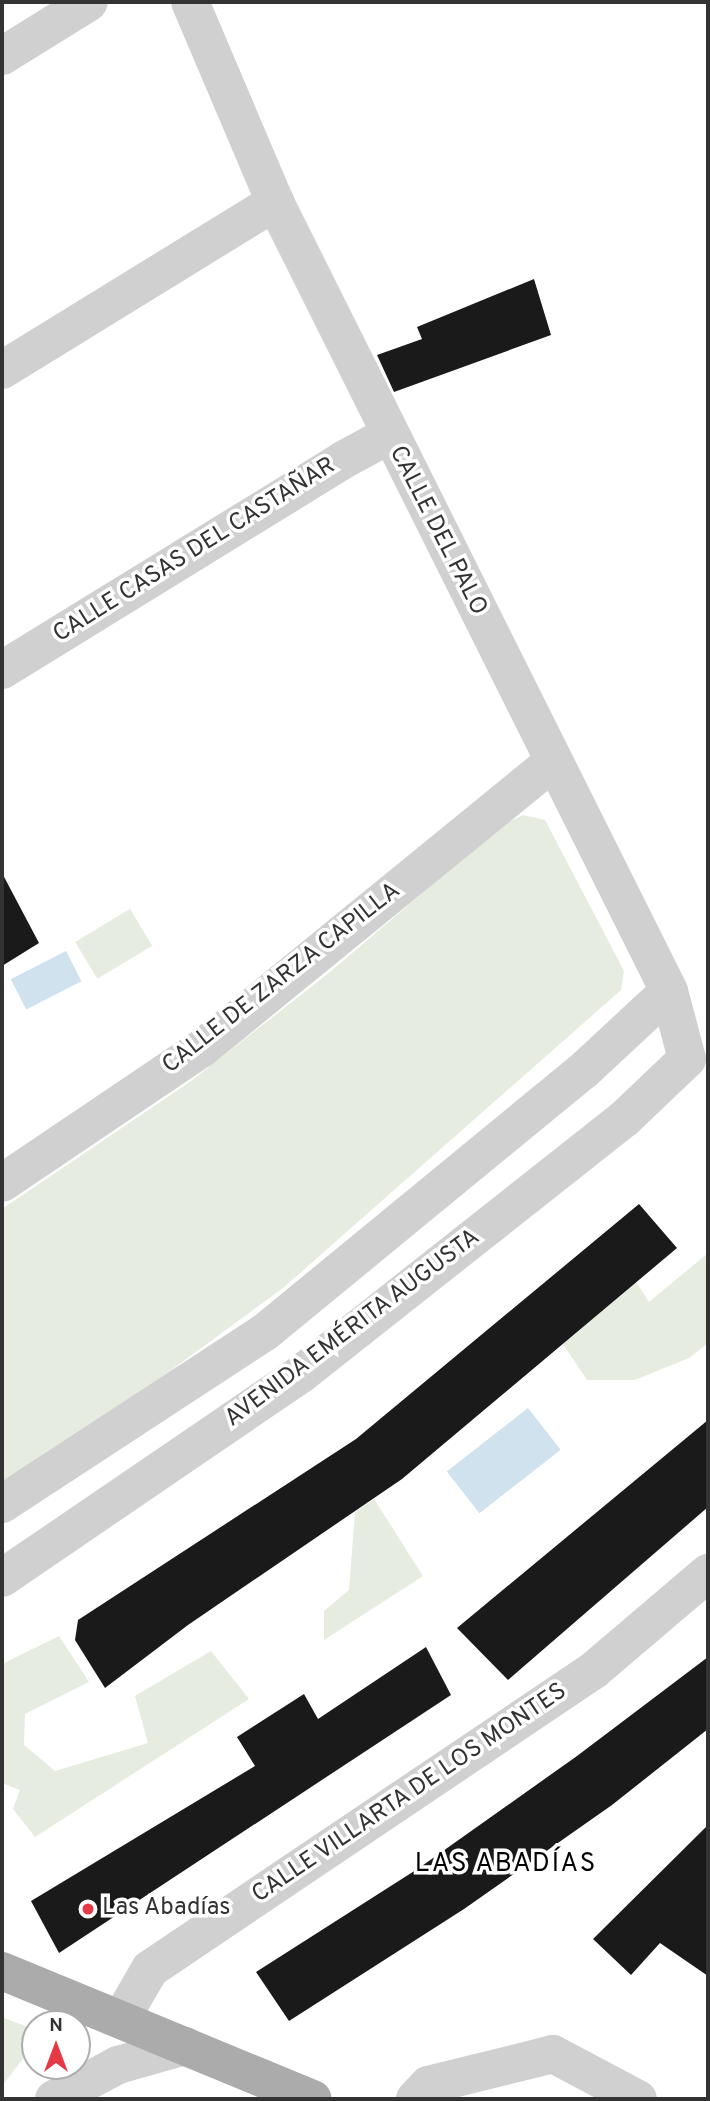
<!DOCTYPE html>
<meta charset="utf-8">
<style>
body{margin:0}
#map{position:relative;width:710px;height:2101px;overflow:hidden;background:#fff;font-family:Overpass,sans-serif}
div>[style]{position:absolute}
.green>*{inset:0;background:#e6ecdf;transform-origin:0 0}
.water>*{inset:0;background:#cfe2ee;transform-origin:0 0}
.building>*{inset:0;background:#1a1a1a}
.minor>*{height:38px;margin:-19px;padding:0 19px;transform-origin:19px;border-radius:19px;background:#d0d0d0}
.major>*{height:38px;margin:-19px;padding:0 19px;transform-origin:19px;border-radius:19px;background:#ababab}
.dots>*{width:19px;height:19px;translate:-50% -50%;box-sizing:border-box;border:4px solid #fff;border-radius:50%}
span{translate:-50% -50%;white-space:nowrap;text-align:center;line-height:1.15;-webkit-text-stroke:7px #fff;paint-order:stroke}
.street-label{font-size:24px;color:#333}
.poi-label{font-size:24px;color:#333}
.left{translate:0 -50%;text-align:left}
.neighbourhood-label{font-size:26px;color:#000;letter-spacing:2px}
.frame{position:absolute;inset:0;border:4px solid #333;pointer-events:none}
.north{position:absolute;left:21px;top:2010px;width:70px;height:70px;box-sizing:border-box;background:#fff;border:2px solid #adadad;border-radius:50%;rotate:0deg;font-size:19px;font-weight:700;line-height:28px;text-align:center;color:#333}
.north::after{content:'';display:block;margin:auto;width:24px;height:32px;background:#e63946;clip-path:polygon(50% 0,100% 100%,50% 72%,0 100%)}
</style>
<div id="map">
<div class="green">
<i style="clip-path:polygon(523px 815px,545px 820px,624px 971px,621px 990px,283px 1288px,113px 1413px,2px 1483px,2px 1209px,191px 1081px,330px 972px,502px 825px)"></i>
<i style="left:130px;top:909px;width:43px;height:64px;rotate:59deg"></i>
<i style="clip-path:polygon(708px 1253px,708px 1343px,689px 1358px,635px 1380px,587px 1380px,563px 1344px,636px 1282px,649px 1302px)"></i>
<i style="clip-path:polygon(374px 1499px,423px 1576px,324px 1640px,324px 1611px,349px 1590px,355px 1512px)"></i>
<i style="clip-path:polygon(59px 1636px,89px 1682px,25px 1714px,24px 1745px,55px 1771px,148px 1743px,135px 1696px,211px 1651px,249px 1699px,35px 1837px,13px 1809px,20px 1790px,2px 1783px,2px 1664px)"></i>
<i style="clip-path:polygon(2px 2017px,35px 2030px,35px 2043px,2px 2086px)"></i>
</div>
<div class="water">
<i style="left:66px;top:951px;width:34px;height:62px;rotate:63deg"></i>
<i style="left:528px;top:1408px;width:53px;height:103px;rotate:52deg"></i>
</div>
<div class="building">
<i style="clip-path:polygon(534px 279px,551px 335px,394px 392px,377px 355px,422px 339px,417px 327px)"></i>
<i style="clip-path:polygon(2px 873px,39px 943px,2px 966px)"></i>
<i style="clip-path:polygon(639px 1204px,677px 1248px,402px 1479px,188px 1625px,105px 1688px,75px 1640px,78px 1620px,356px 1439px)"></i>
<i style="clip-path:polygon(708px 1420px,708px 1507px,508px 1680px,457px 1628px)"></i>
<i style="clip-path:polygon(426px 1647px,451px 1695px,59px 1953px,31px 1901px,255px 1766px,237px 1737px,304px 1694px,318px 1719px)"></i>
<i style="clip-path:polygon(708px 1657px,708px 1729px,612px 1805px,464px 1909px,289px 2021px,256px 1972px,419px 1868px,577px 1756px)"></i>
<i style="clip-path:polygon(708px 1825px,708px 1976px,660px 1943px,631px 1975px,593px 1939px)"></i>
</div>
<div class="minor">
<i style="left:2px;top:56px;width:102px;rotate:-31.8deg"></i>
<i style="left:2px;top:370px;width:321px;rotate:-31.6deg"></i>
<i style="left:2px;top:670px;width:400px;rotate:-31.6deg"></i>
<i style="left:343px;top:460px;width:52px;rotate:-28.5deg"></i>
<i style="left:2px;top:1183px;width:240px;rotate:-34deg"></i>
<i style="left:201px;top:1049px;width:454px;rotate:-39.2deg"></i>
<i style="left:2px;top:1504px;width:314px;rotate:-33.2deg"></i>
<i style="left:265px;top:1332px;width:411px;rotate:-39.4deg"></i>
<i style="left:583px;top:1071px;width:117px;rotate:-42.9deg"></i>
<i style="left:2px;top:1578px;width:362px;rotate:-34.3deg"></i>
<i style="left:301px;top:1374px;width:412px;rotate:-38.3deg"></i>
<i style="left:624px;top:1119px;width:87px;rotate:-43.6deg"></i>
<i style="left:687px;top:1059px;width:70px;rotate:-104.8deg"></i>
<i style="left:669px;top:991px;width:882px;rotate:-116.54deg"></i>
<i style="left:275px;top:202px;width:217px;rotate:-113deg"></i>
<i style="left:121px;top:2019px;width:58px;rotate:-59.9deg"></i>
<i style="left:150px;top:1969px;width:535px;rotate:-33.96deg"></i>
<i style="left:594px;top:1670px;width:150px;rotate:-40.4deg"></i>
<i style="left:54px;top:2099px;width:72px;rotate:-28deg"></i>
<i style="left:118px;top:2065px;width:70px;rotate:-15.8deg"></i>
<i style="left:415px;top:2099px;width:19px;rotate:-47deg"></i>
<i style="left:428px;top:2085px;width:129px;rotate:-13.9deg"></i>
<i style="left:553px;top:2054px;width:96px;rotate:27.9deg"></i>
</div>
<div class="major">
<i style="left:2px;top:1971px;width:336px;rotate:22.4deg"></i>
</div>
<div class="dots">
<i style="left:88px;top:1909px;background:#e63946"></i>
</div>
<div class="street-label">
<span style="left:437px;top:531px;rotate:63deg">CALLE DEL PALO</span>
<span style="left:195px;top:551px;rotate:-32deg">CALLE CASAS DEL CASTAÑAR</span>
<span style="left:282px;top:979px;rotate:-38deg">CALLE DE ZARZA CAPILLA</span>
<span style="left:353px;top:1329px;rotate:-37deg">AVENIDA EMÉRITA AUGUSTA</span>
<span style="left:410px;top:1794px;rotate:-34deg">CALLE VILLARTA DE LOS MONTES</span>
</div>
<div class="poi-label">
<span class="left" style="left:102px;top:1909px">Las Abadías</span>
</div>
<div class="neighbourhood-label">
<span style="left:506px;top:1865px">LAS ABADÍAS</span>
</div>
<div class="frame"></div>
<div class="north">N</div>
</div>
